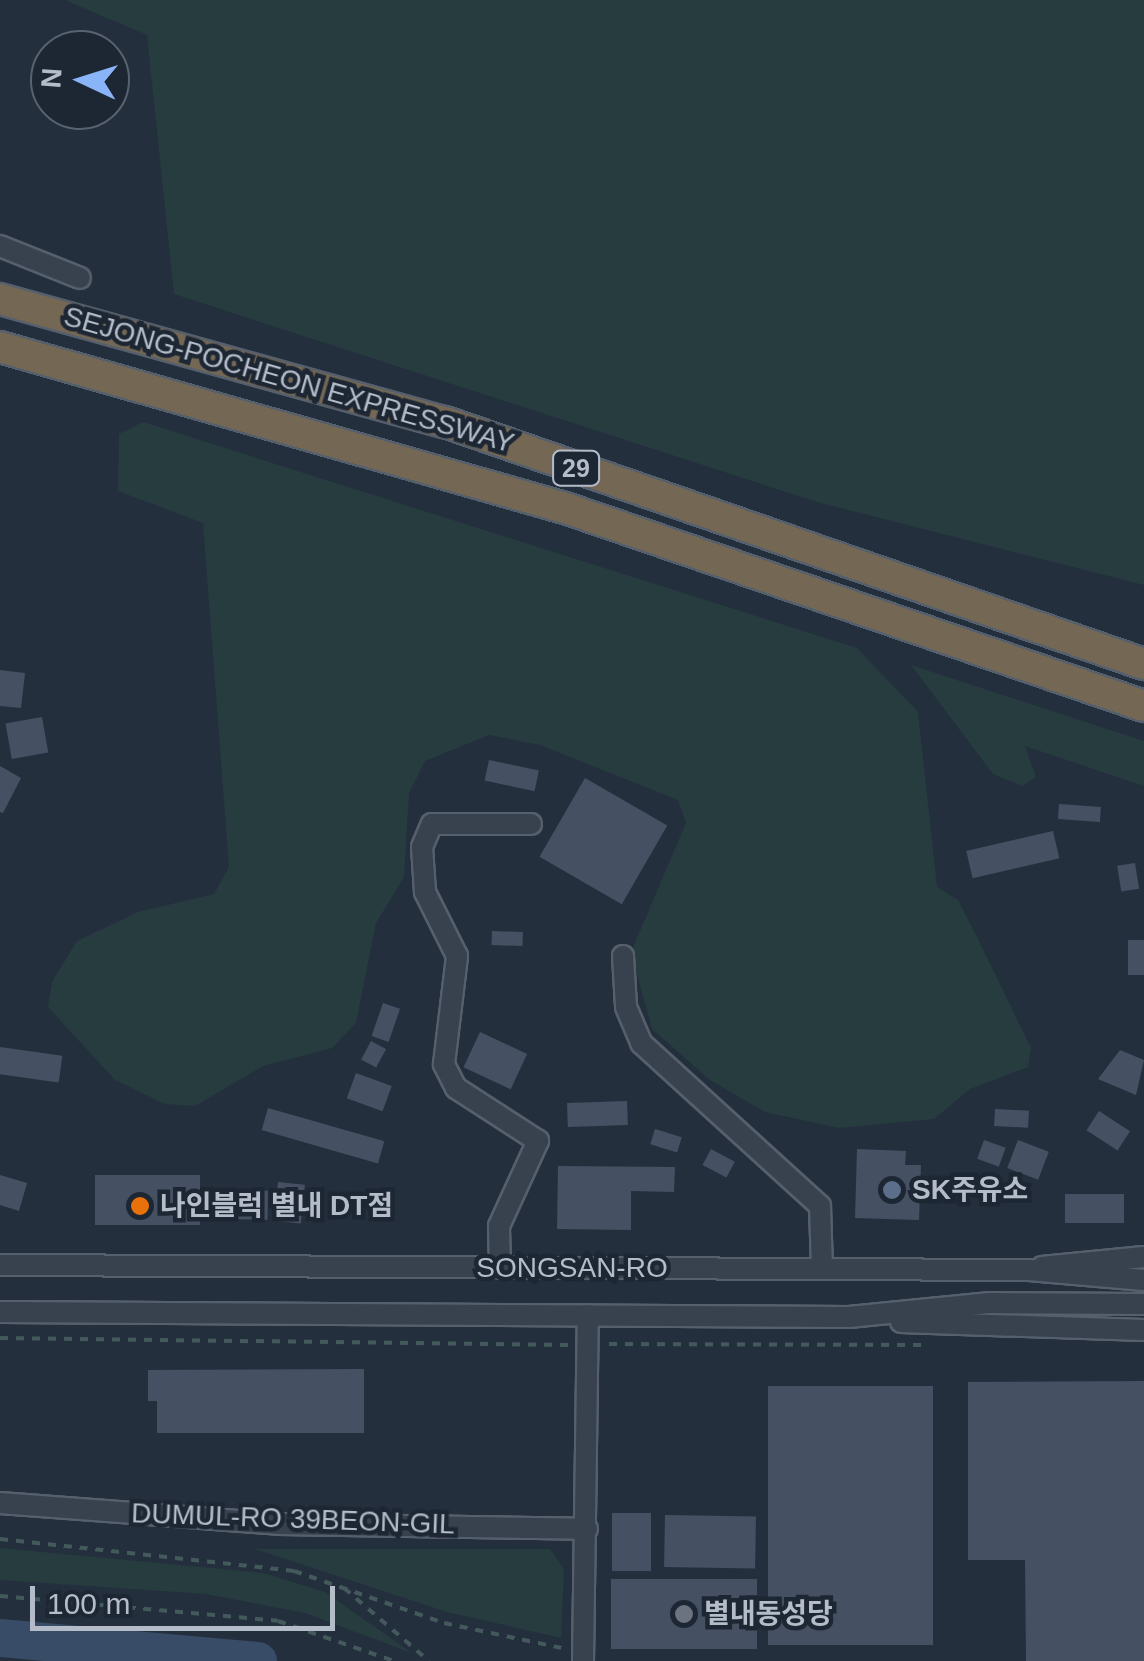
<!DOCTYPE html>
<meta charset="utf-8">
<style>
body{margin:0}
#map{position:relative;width:1144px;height:1661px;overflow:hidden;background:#242f3e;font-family:Helvetica,"Noto Sans KR",sans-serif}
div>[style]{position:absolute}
.green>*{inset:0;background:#263c3f}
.river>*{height:38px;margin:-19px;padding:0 19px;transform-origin:19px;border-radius:19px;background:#394c67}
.building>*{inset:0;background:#455162;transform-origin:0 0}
.path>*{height:4px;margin-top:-2px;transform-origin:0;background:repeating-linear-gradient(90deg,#44595c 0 8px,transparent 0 16px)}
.roads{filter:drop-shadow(2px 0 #565f6c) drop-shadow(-2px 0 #565f6c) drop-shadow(0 2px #565f6c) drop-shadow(0 -2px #565f6c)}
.minor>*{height:20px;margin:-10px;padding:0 10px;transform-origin:10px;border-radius:10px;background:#38414e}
.highway>*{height:30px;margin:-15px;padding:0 15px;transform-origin:15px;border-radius:15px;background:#746855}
.dots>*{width:28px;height:28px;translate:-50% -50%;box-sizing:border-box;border:5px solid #1d2633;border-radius:50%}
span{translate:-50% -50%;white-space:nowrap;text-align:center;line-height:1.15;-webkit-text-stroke:9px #1d2633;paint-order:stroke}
.shield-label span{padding:2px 8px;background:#1d2633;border:2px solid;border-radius:8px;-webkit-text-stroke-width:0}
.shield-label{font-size:25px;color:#b4bcc9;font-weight:700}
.street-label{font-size:28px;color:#b4bcc9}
.poi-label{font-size:28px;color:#b4bcc9;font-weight:700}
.left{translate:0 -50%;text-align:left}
.north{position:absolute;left:30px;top:30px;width:100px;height:100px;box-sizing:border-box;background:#1d2633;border:2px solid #59626f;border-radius:50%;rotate:274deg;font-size:28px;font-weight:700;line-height:40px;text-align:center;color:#b4bcc9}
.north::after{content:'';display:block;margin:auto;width:35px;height:45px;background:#8ab4f8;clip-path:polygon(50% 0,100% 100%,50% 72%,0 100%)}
.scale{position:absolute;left:30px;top:1586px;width:305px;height:45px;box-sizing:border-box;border:5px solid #b4bcc9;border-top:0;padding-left:12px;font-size:30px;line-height:35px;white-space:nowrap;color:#b4bcc9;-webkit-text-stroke:8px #1d2633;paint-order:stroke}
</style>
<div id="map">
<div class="green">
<i style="clip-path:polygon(65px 0,1144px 0,1144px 585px,817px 502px,174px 294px,147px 35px)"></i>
<i style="clip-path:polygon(143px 422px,857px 648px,918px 712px,937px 887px,958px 900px,978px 939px,1031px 1048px,1028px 1067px,970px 1089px,934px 1119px,839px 1128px,765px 1112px,710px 1080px,652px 1029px,631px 952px,686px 823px,678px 800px,540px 745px,489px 735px,425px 761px,409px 793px,404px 877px,376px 923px,356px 1023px,332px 1048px,263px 1066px,195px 1106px,165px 1104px,115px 1080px,48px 1007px,52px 982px,77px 941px,138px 912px,214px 894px,229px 867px,203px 523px,118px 491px,119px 434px)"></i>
<i style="clip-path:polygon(911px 665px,1144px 741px,1144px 786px,1025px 746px,1036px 777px,1022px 786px,993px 774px)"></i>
<i style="clip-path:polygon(0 1548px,263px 1573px,325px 1592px,412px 1653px,305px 1613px,206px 1594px,0 1580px)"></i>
<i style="clip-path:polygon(255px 1549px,550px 1549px,564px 1569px,561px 1638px,447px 1612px)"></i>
</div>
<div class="river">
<i style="left:0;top:1638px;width:259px;rotate:5.1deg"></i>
</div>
<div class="building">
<i style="clip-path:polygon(0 670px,25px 673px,21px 708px,0 706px)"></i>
<i style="left:42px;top:717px;width:36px;height:37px;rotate:80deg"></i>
<i style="left:489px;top:760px;width:51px;height:21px;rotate:12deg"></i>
<i style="clip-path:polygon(0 766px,21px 778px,3px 813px,0 812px)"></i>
<i style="left:585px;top:778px;width:95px;height:91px;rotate:30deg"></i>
<i style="left:1059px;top:804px;width:42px;height:15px;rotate:4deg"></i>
<i style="left:1053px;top:831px;width:28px;height:89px;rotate:77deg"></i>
<i style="left:1135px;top:863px;width:26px;height:18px;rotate:81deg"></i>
<i style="left:492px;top:931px;width:31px;height:14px;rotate:2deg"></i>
<i style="left:1144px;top:940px;width:35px;height:16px;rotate:90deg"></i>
<i style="left:383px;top:1003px;width:18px;height:35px;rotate:19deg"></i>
<i style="left:480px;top:1032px;width:52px;height:39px;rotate:25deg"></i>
<i style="left:371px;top:1041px;width:17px;height:21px;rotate:28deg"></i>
<i style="left:0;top:1047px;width:63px;height:27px;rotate:8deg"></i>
<i style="clip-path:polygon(1120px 1050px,1144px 1060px,1136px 1095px,1098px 1079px)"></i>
<i style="left:356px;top:1073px;width:38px;height:27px;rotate:20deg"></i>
<i style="left:627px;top:1101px;width:24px;height:60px;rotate:88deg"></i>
<i style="left:268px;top:1108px;width:121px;height:23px;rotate:16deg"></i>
<i style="left:995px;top:1109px;width:34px;height:17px;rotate:3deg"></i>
<i style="left:1099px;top:1111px;width:37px;height:23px;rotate:33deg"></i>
<i style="left:655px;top:1129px;width:28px;height:16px;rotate:17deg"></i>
<i style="left:984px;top:1140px;width:23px;height:20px;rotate:20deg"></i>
<i style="left:1018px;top:1140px;width:33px;height:30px;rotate:21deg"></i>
<i style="left:711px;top:1149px;width:27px;height:18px;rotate:28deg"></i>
<i style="clip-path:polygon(857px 1149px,906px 1151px,905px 1165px,921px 1165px,919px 1220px,855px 1218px)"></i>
<i style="clip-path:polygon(558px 1166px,675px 1167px,674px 1192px,631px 1191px,631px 1230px,557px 1229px)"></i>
<i style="clip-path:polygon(0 1175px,27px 1183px,19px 1211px,0 1205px)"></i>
<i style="left:95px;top:1175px;width:105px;height:50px"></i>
<i style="left:278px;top:1182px;width:27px;height:39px;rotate:6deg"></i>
<i style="left:225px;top:1190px;width:43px;height:29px;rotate:1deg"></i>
<i style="left:1124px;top:1194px;width:29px;height:59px;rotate:90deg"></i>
<i style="clip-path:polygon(364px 1369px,364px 1433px,157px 1433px,157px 1401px,148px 1401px,148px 1370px)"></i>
<i style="clip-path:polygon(1144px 1381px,1144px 1661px,1026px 1661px,1025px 1560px,968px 1560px,968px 1382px)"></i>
<i style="left:768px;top:1386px;width:165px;height:259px"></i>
<i style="left:612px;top:1513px;width:39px;height:58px"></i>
<i style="left:665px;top:1515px;width:91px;height:52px;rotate:1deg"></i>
<i style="left:757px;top:1579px;width:70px;height:146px;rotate:90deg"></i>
</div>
<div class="path">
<i style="left:0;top:1338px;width:569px;rotate:0.7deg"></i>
<i style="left:609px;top:1344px;width:320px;rotate:0.2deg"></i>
<i style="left:0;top:1539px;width:296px;rotate:6.2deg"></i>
<i style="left:294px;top:1571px;width:159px;rotate:19.1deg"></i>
<i style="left:444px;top:1623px;width:121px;rotate:12deg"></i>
<i style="left:344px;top:1588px;width:112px;rotate:40.7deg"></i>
<i style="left:0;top:1596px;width:279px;rotate:5.1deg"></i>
<i style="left:278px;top:1621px;width:123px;rotate:19deg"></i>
</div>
<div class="roads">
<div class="minor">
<i style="left:0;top:246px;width:86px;rotate:21.8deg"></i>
<i style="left:623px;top:956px;width:51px;rotate:86.6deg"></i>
<i style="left:626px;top:1007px;width:39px;rotate:67deg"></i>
<i style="left:641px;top:1043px;width:242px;rotate:42.3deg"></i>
<i style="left:820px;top:1206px;width:62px;rotate:88.2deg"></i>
<i style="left:0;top:1265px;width:1029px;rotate:0.28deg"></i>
<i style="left:1029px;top:1270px;width:115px;rotate:5deg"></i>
<i style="left:1042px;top:1267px;width:102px;rotate:-5.6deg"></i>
<i style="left:500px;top:1268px;width:42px;rotate:-91.4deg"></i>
<i style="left:499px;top:1226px;width:94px;rotate:-65.4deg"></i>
<i style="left:538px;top:1141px;width:98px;rotate:-147.1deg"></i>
<i style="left:456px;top:1088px;width:27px;rotate:-117deg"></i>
<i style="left:444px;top:1064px;width:109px;rotate:-83.1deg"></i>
<i style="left:457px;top:956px;width:72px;rotate:-116.6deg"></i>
<i style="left:425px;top:892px;width:45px;rotate:-93.8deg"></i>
<i style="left:422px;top:847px;width:25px;rotate:-67deg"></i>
<i style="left:432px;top:824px;width:99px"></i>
<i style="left:0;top:1312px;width:849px;rotate:0.34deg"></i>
<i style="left:849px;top:1317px;width:142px;rotate:-5.7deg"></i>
<i style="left:990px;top:1303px;width:154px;rotate:0.4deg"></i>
<i style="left:901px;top:1322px;width:243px;rotate:1.9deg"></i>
<i style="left:0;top:1503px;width:282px;rotate:4.3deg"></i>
<i style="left:281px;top:1524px;width:306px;rotate:0.9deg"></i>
<i style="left:583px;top:1661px;width:346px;rotate:-89.2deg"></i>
</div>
<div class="highway">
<i style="left:0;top:299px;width:462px;rotate:15.5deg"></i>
<i style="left:445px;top:422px;width:740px;rotate:19.1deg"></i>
<i style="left:0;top:347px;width:587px;rotate:15.91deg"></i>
<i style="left:565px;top:508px;width:612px;rotate:18.88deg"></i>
</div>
</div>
<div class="dots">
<i style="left:892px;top:1190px;background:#5c6f8a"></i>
<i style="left:140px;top:1206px;background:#e8710a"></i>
<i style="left:684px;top:1614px;background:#6b7280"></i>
</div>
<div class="shield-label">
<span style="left:576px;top:468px">29</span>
</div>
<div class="street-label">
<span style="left:289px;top:380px;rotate:16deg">SEJONG-POCHEON EXPRESSWAY</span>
<span style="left:572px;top:1268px">SONGSAN-RO</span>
<span style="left:293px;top:1519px;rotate:2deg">DUMUL-RO 39BEON-GIL</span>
</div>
<div class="poi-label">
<span class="left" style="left:912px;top:1190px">SK주유소</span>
<span class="left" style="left:160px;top:1206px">나인블럭 별내 DT점</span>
<span class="left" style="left:704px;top:1614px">별내동성당</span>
</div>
<div class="north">N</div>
<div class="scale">100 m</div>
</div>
